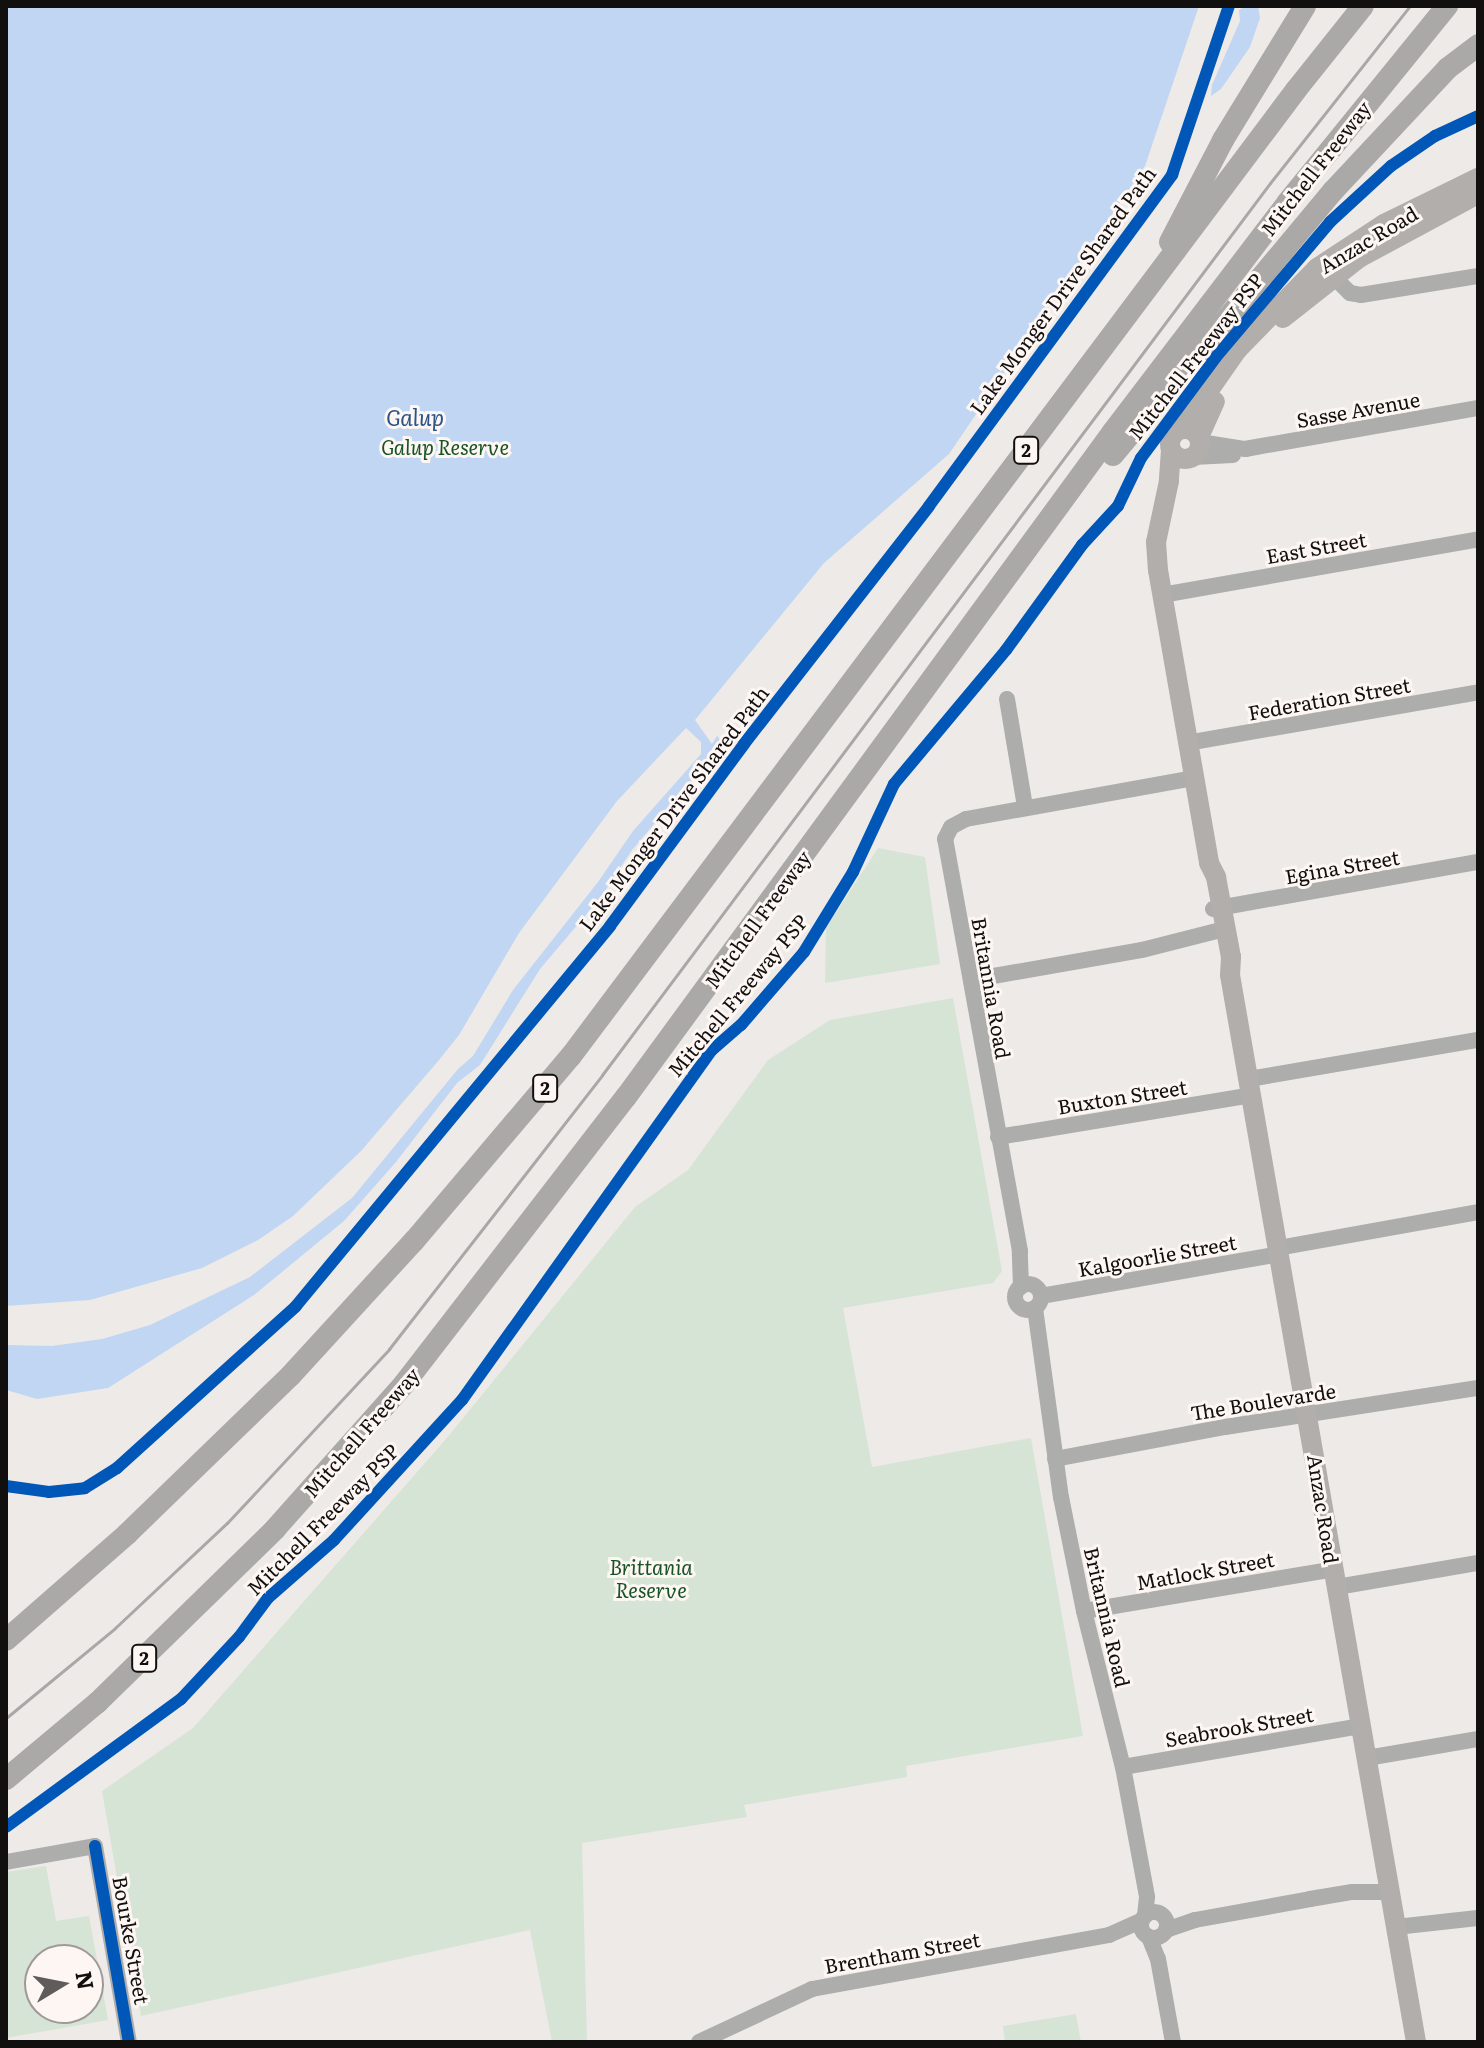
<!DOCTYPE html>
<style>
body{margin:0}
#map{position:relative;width:1484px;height:2048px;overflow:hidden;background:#eeeae8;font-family:Literata,serif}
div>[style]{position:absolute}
.green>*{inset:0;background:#d6e4d5}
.water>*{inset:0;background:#c0d6f2}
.minor>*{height:16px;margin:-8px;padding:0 8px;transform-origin:8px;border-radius:8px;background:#adadac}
.minor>.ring{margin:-8px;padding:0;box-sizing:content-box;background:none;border:16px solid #adadac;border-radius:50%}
.major>*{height:20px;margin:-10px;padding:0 10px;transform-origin:10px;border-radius:10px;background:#b1aeac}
.major>.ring{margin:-10px;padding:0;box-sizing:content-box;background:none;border:20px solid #b1aeac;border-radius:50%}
.highway>*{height:22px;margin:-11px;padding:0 11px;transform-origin:11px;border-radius:11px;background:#aba9a8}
.rail>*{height:3px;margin:-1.5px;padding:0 1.5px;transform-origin:1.5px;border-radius:1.5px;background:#a9a8a7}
.cycleway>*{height:12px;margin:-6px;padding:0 6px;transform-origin:6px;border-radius:6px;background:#0057b8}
span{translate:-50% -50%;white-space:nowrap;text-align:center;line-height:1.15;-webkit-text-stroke:6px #fdf6f3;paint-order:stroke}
.shield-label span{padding:2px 6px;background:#fdf6f3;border:2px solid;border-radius:6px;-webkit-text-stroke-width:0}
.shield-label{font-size:18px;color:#12100f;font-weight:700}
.street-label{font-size:20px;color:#12100f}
.park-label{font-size:20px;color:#165324;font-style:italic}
.water-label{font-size:22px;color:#2a5488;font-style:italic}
.frame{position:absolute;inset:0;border:8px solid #12100f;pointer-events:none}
.north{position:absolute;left:24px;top:1944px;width:80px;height:80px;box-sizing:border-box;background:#fdf6f3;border:2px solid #9f9a98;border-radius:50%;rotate:80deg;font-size:22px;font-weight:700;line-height:32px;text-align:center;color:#12100f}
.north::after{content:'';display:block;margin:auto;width:28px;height:36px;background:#5f5c5b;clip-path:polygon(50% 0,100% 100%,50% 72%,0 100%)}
</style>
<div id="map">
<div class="green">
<i style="clip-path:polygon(878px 848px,925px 857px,940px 964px,825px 983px,826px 928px)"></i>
<i style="clip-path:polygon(953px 998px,1002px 1271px,993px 1283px,843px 1308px,872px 1467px,1031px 1438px,1083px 1736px,906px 1766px,907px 1777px,744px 1805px,747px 1817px,582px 1843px,587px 2042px,552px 2042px,530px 1930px,141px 2016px,102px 1791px,193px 1728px,446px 1439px,635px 1207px,688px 1170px,768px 1060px,830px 1020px)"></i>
<i style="clip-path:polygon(evenodd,46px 1866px,56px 1921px,89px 1916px,108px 2020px,6px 2038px,6px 1872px,46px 1866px,40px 1960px,88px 1960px,88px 2008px,40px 2008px,40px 1960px)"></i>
<i style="clip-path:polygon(1076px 2014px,1081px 2042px,1005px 2042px,1003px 2026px)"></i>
</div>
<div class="water">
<i style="clip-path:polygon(6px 6px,1199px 6px,1145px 166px,949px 454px,824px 563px,695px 720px,712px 744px,717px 736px,727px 747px,727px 756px,717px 767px,707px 762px,632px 850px,601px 897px,540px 969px,480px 1065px,457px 1083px,396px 1162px,344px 1221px,254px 1295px,108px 1388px,37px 1399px,6px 1390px,6px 1345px,52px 1346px,102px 1339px,150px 1325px,250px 1277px,352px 1198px,458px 1069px,473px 1056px,513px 990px,598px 882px,633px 831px,701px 754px,701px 742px,686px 728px,617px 801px,519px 933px,459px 1035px,439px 1060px,361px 1151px,293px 1216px,258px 1240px,202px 1268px,90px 1300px,6px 1306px)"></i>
<i style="clip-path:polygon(1246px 6px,1258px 6px,1260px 18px,1250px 47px,1221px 89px,1211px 96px,1212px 85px,1240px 21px,1239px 10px)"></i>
</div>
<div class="minor">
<i style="left:1326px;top:269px;width:34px;rotate:45deg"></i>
<i style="left:1350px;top:293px;width:11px;rotate:10deg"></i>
<i style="left:1361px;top:295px;width:119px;rotate:-9.2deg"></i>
<i style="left:1200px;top:442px;width:46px;rotate:8.8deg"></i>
<i style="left:1245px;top:449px;width:237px;rotate:-10deg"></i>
<i style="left:1193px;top:457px;width:40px;rotate:-2.9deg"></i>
<i style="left:1162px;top:595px;width:321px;rotate:-10deg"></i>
<i style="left:1007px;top:699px;width:109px;rotate:80.5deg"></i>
<i style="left:1187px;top:743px;width:295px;rotate:-9.9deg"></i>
<i style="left:1213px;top:909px;width:269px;rotate:-10.1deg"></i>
<i style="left:971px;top:980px;width:174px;rotate:-10deg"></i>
<i style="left:1142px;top:950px;width:77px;rotate:-14.2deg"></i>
<i style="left:1249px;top:1079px;width:232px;rotate:-9.7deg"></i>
<i style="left:998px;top:1137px;width:257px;rotate:-9.4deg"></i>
<i style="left:1278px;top:1248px;width:203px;rotate:-10.2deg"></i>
<i class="ring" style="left:1015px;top:1284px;width:10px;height:10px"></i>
<i style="left:1021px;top:1287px;width:36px;rotate:-92deg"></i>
<i style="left:1020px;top:1251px;width:419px;rotate:-100.3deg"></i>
<i style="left:945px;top:839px;width:13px;rotate:-63deg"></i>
<i style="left:951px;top:827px;width:17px;rotate:-28deg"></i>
<i style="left:966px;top:819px;width:231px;rotate:-10.2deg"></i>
<i style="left:1041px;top:1296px;width:242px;rotate:-10deg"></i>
<i style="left:1035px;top:1308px;width:191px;rotate:82.2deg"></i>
<i style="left:1061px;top:1497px;width:116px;rotate:78.6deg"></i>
<i style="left:1084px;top:1611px;width:161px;rotate:76deg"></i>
<i style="left:1123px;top:1767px;width:132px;rotate:79.5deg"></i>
<i style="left:1147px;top:1897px;width:19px;rotate:96deg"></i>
<i style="left:1055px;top:1459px;width:173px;rotate:-10.7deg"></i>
<i style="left:1225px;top:1427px;width:256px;rotate:-8.8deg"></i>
<i style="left:1337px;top:1587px;width:143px;rotate:-9.7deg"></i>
<i style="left:1084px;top:1611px;width:254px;rotate:-9.5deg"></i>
<i style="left:1367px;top:1758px;width:113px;rotate:-9.7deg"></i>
<i style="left:1123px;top:1767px;width:242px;rotate:-9.8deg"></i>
<i style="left:6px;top:1862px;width:90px;rotate:-10.2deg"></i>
<i style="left:95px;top:1846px;width:199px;rotate:80.2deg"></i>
<i class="ring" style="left:1141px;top:1912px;width:10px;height:10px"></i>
<i style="left:1396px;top:1927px;width:82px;rotate:-6.3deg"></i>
<i style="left:1166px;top:1930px;width:31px;rotate:-19deg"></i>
<i style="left:1195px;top:1920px;width:117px;rotate:-10.3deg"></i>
<i style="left:1310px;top:1899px;width:43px;rotate:-9.5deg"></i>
<i style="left:1352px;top:1892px;width:38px"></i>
<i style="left:1149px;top:1937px;width:24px;rotate:68deg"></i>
<i style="left:1158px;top:1959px;width:84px;rotate:79.8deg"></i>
<i style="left:699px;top:2042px;width:125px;rotate:-25.1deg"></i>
<i style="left:812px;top:1989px;width:302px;rotate:-10.3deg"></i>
<i style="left:1109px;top:1935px;width:36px;rotate:-24deg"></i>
</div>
<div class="major">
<i style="left:1283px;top:318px;width:97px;rotate:-38.3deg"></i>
<i style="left:1359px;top:258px;width:135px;rotate:-28.3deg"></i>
<i style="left:1182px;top:429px;width:96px;rotate:-55.2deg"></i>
<i style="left:1237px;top:350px;width:115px;rotate:-45.7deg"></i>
<i style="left:1317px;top:268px;width:80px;rotate:-33.3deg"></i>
<i style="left:1384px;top:224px;width:105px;rotate:-26.1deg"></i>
<i class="ring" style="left:1170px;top:429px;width:10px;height:10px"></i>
<i style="left:1199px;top:437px;width:39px;rotate:-66deg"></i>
<i style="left:1171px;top:450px;width:31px;rotate:94deg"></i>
<i style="left:1169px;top:481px;width:62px;rotate:102deg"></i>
<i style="left:1156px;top:542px;width:28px;rotate:86deg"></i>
<i style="left:1158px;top:570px;width:297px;rotate:80.1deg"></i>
<i style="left:1209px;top:863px;width:16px;rotate:63deg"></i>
<i style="left:1216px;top:877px;width:81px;rotate:79.4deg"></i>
<i style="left:1231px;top:957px;width:18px;rotate:93deg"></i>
<i style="left:1230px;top:975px;width:1083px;rotate:80.11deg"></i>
</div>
<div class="highway">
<i style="left:1170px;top:242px;width:115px;rotate:-62.5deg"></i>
<i style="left:1223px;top:140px;width:157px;rotate:-58.5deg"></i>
<i style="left:1113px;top:455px;width:344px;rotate:-50.2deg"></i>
<i style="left:1333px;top:191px;width:168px;rotate:-46.9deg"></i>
<i style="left:1448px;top:68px;width:38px;rotate:-37deg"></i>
<i style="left:6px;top:1640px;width:161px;rotate:-41.2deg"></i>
<i style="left:127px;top:1534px;width:228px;rotate:-44.1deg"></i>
<i style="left:291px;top:1375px;width:182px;rotate:-47.5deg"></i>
<i style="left:414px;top:1241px;width:243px;rotate:-49.7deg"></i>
<i style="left:571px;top:1056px;width:1208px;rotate:-53.11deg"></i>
<i style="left:1296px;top:90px;width:107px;rotate:-51.4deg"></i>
<i style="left:6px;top:1779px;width:119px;rotate:-39.9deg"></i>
<i style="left:97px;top:1703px;width:249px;rotate:-44.3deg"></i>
<i style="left:275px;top:1529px;width:194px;rotate:-48.3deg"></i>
<i style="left:404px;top:1384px;width:363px;rotate:-52.3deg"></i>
<i style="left:626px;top:1097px;width:823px;rotate:-53.8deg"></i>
<i style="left:1112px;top:433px;width:289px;rotate:-52.7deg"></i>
<i style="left:1287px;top:203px;width:254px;rotate:-50.9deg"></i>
</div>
<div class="rail">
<i style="left:6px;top:1718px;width:141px;rotate:-39.5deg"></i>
<i style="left:115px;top:1628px;width:154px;rotate:-43.2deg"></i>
<i style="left:227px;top:1523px;width:238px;rotate:-47deg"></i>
<i style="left:389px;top:1349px;width:347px;rotate:-52.1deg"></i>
<i style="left:602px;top:1075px;width:1114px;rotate:-53.17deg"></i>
<i style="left:1270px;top:183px;width:226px;rotate:-51.7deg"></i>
</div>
<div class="cycleway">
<i style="left:6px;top:1486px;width:43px;rotate:7.9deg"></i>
<i style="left:49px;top:1492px;width:36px;rotate:-6deg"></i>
<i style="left:85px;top:1488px;width:38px;rotate:-32deg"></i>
<i style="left:117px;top:1468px;width:241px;rotate:-42.1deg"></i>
<i style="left:296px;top:1306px;width:493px;rotate:-50.4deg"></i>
<i style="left:610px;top:926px;width:226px;rotate:-53.6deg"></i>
<i style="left:744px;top:744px;width:301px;rotate:-52.1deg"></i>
<i style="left:929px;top:506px;width:411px;rotate:-53.7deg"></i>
<i style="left:1172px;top:175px;width:178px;rotate:-71.4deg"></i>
<i style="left:6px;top:1827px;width:217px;rotate:-36.2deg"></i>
<i style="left:181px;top:1699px;width:85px;rotate:-46.9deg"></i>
<i style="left:239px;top:1637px;width:49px;rotate:-53.4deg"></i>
<i style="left:268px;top:1598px;width:88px;rotate:-41.3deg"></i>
<i style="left:334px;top:1540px;width:190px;rotate:-47.6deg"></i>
<i style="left:462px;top:1400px;width:430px;rotate:-54.5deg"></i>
<i style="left:712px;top:1050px;width:38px;rotate:-41deg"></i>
<i style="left:741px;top:1025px;width:96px;rotate:-49.2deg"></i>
<i style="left:804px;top:952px;width:94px;rotate:-58.5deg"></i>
<i style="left:853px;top:872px;width:97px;rotate:-65deg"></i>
<i style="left:894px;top:784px;width:175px;rotate:-50.1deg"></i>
<i style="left:1006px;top:650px;width:130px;rotate:-54.1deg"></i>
<i style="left:1082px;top:545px;width:53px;rotate:-47.3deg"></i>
<i style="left:1118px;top:506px;width:53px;rotate:-64.4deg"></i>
<i style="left:1141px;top:458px;width:126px;rotate:-53.4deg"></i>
<i style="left:1216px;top:357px;width:177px;rotate:-49.8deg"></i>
<i style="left:1330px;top:222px;width:83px;rotate:-42.6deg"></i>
<i style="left:1391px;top:166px;width:53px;rotate:-34.3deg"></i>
<i style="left:1435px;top:136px;width:47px;rotate:-24.9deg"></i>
<i style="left:95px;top:1846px;width:199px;rotate:80.2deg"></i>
</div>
<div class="shield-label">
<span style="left:1026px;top:450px">2</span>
<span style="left:545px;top:1088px">2</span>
<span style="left:144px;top:1658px">2</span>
</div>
<div class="street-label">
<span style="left:1315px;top:168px;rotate:-52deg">Mitchell Freeway</span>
<span style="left:1368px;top:239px;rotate:-31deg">Anzac Road</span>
<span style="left:1062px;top:290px;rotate:-54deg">Lake Monger Drive Shared Path</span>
<span style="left:1195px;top:356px;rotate:-52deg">Mitchell Freeway PSP</span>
<span style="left:1358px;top:409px;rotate:-10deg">Sasse Avenue</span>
<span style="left:1316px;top:547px;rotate:-10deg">East Street</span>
<span style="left:1329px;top:698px;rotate:-10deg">Federation Street</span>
<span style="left:673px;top:808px;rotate:-53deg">Lake Monger Drive Shared Path</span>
<span style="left:1342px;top:866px;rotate:-10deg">Egina Street</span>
<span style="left:757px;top:919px;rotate:-54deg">Mitchell Freeway</span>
<span style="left:992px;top:988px;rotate:80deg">Britannia Road</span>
<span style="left:737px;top:995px;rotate:-50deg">Mitchell Freeway PSP</span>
<span style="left:1122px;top:1096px;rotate:-9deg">Buxton Street</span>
<span style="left:1157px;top:1255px;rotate:-10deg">Kalgoorlie Street</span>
<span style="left:1263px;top:1401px;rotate:-9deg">The Boulevarde</span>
<span style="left:361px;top:1432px;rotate:-49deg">Mitchell Freeway</span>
<span style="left:1324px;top:1509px;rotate:81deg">Anzac Road</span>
<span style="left:322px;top:1519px;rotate:-45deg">Mitchell Freeway PSP</span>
<span style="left:1205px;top:1570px;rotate:-10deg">Matlock Street</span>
<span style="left:1108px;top:1617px;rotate:77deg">Britannia Road</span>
<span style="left:1239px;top:1726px;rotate:-10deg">Seabrook Street</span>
<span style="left:132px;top:1940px;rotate:80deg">Bourke Street</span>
<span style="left:902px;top:1952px;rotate:-10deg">Brentham Street</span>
</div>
<div class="park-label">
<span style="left:445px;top:446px">Galup Reserve</span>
<span style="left:651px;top:1578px">Brittania<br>Reserve</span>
</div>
<div class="water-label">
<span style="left:415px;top:417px">Galup</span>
</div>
<div class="frame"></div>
<div class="north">N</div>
</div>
